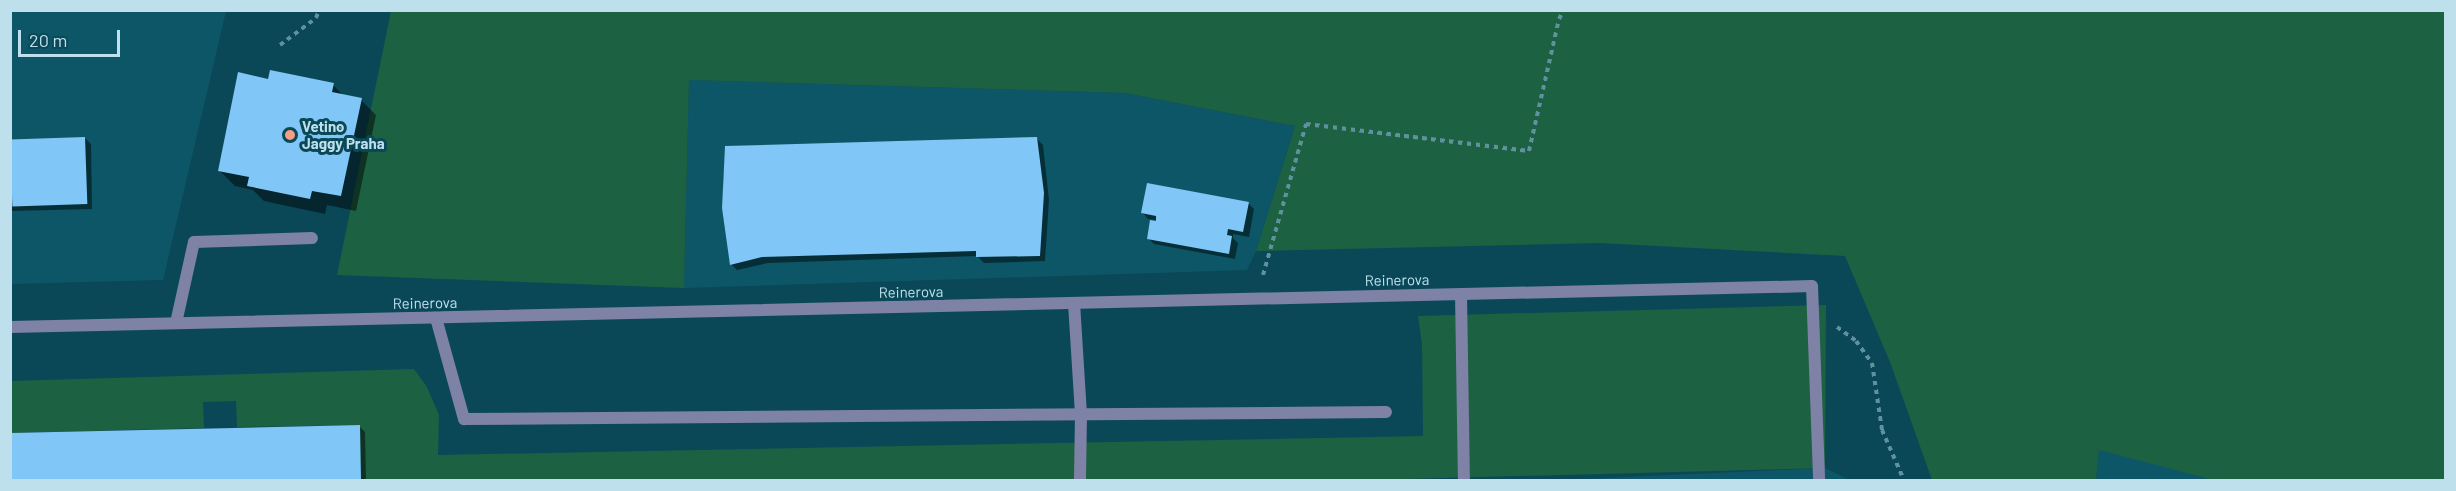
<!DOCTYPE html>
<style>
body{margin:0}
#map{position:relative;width:2456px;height:491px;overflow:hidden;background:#0a4858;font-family:Barlow,sans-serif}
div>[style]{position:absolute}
.built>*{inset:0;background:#0c5668}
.green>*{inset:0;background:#1c6142}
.shadow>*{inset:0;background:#0007}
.building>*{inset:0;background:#80c6f6;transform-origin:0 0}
.path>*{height:4px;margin-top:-2px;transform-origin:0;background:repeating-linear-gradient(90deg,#60919f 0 4.5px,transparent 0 9px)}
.service>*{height:12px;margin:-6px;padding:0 6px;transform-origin:6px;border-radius:6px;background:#7e82a7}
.minor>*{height:12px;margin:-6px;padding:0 6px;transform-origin:6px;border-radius:6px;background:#7e82a7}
.dots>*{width:16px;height:16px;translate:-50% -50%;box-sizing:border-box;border:3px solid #0a4858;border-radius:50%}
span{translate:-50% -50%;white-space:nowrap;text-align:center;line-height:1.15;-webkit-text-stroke:6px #0a4858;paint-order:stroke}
.poi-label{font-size:15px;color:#bee0ec;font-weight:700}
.left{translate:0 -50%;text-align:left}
.street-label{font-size:15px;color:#bee0ec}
.frame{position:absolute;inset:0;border:12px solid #bee0ec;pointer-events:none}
.scale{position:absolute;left:18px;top:30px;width:102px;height:27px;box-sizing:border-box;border:3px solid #bee0ec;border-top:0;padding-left:8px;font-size:18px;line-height:21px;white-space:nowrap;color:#bee0ec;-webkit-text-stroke:4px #0a4858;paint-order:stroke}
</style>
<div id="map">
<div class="built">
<i style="clip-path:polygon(10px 11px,226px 11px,163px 280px,11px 284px)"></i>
<i style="clip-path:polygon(689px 80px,1125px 93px,1295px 126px,1256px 251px,1247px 270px,684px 288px)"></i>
<i style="clip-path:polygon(2099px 449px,2213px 480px,2096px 480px)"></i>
<i style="clip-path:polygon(1825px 468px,1849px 480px,1561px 480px)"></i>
</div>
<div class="green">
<i style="clip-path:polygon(1274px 11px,2445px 11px,2445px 480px,2213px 480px,2099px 450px,2096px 480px,1932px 480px,1890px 362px,1845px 256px,1599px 243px,1256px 251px,1295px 126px,1125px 93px,689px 80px,684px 288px,337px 275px,391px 11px)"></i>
<i style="clip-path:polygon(1826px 305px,1825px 468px,1369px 480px,361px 480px,359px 425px,237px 427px,236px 401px,203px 402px,204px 428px,11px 433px,10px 381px,414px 369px,427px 387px,439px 415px,438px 455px,1423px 436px,1422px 344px,1418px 316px)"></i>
</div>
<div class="shadow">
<i style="clip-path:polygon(269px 81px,333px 85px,344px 96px,361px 100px,376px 115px,356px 211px,327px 205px,325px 214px,264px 201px,253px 190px,235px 186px,220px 171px)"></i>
<i style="clip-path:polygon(85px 138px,91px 144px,92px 209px,10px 211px,10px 140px)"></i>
<i style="clip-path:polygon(1037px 139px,1043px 145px,1049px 200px,1045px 261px,984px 263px,977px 256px,768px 263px,737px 270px,731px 264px,726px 229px,723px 182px,726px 148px)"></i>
<i style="clip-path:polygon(1248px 203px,1254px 209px,1249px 237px,1233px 234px,1233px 238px,1238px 243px,1235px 259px,1154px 244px,1148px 238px,1157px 220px,1148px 219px,1143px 213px)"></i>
<i style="clip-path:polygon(359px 426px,365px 432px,366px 480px,10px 480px,10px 434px)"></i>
</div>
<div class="building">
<i style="clip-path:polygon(270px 70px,334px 83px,332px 92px,362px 98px,341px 196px,312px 191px,310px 199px,247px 186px,249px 177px,218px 171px,238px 72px,268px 79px)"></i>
<i style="left:85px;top:137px;width:67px;height:75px;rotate:88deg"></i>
<i style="clip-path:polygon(1037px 137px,1044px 193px,1040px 256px,976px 257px,976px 251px,762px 257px,730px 265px,722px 208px,725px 146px)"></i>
<i style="clip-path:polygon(1147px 183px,1249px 202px,1243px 232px,1228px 229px,1227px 235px,1232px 236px,1229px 254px,1147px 239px,1150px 220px,1156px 221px,1156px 216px,1141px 213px)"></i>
<i style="clip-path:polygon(360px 425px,361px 480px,10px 480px,10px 433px)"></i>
</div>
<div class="path">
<i style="left:280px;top:45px;width:45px;rotate:-36.9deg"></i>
<i style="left:316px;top:18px;width:9px;rotate:-69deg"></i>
<i style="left:1263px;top:275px;width:157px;rotate:-74.1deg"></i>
<i style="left:1306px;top:124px;width:225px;rotate:6.9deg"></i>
<i style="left:1529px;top:151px;width:135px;rotate:-77.2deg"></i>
<i style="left:1559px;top:19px;width:10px;rotate:-61deg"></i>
<i style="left:1837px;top:327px;width:24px;rotate:36deg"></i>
<i style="left:1856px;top:341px;width:27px;rotate:54deg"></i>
<i style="left:1872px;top:363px;width:68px;rotate:81.5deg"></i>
<i style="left:1882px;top:430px;width:55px;rotate:66.3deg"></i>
</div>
<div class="service">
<i style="left:1812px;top:286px;width:194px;rotate:87.9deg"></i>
<i style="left:1461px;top:294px;width:186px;rotate:89.1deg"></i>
<i style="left:1074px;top:303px;width:112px;rotate:86.4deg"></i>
<i style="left:1081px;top:415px;width:65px;rotate:90.9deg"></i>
<i style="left:436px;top:318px;width:105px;rotate:74.5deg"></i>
<i style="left:464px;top:419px;width:922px;rotate:-0.43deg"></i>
<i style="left:176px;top:323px;width:83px;rotate:-77.5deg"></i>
<i style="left:194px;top:242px;width:118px;rotate:-1.9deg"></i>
</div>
<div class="minor">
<i style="left:10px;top:327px;width:1802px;rotate:-1.3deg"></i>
</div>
<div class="dots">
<i style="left:290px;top:135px;background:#f39f82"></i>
</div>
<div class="poi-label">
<span class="left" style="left:302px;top:135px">Vetino<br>Jaggy Praha</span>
</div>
<div class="street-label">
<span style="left:1397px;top:280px;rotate:-1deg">Reinerova</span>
<span style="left:911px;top:292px;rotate:-1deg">Reinerova</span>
<span style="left:425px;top:303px;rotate:-1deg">Reinerova</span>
</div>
<div class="frame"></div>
<div class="scale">20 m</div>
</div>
